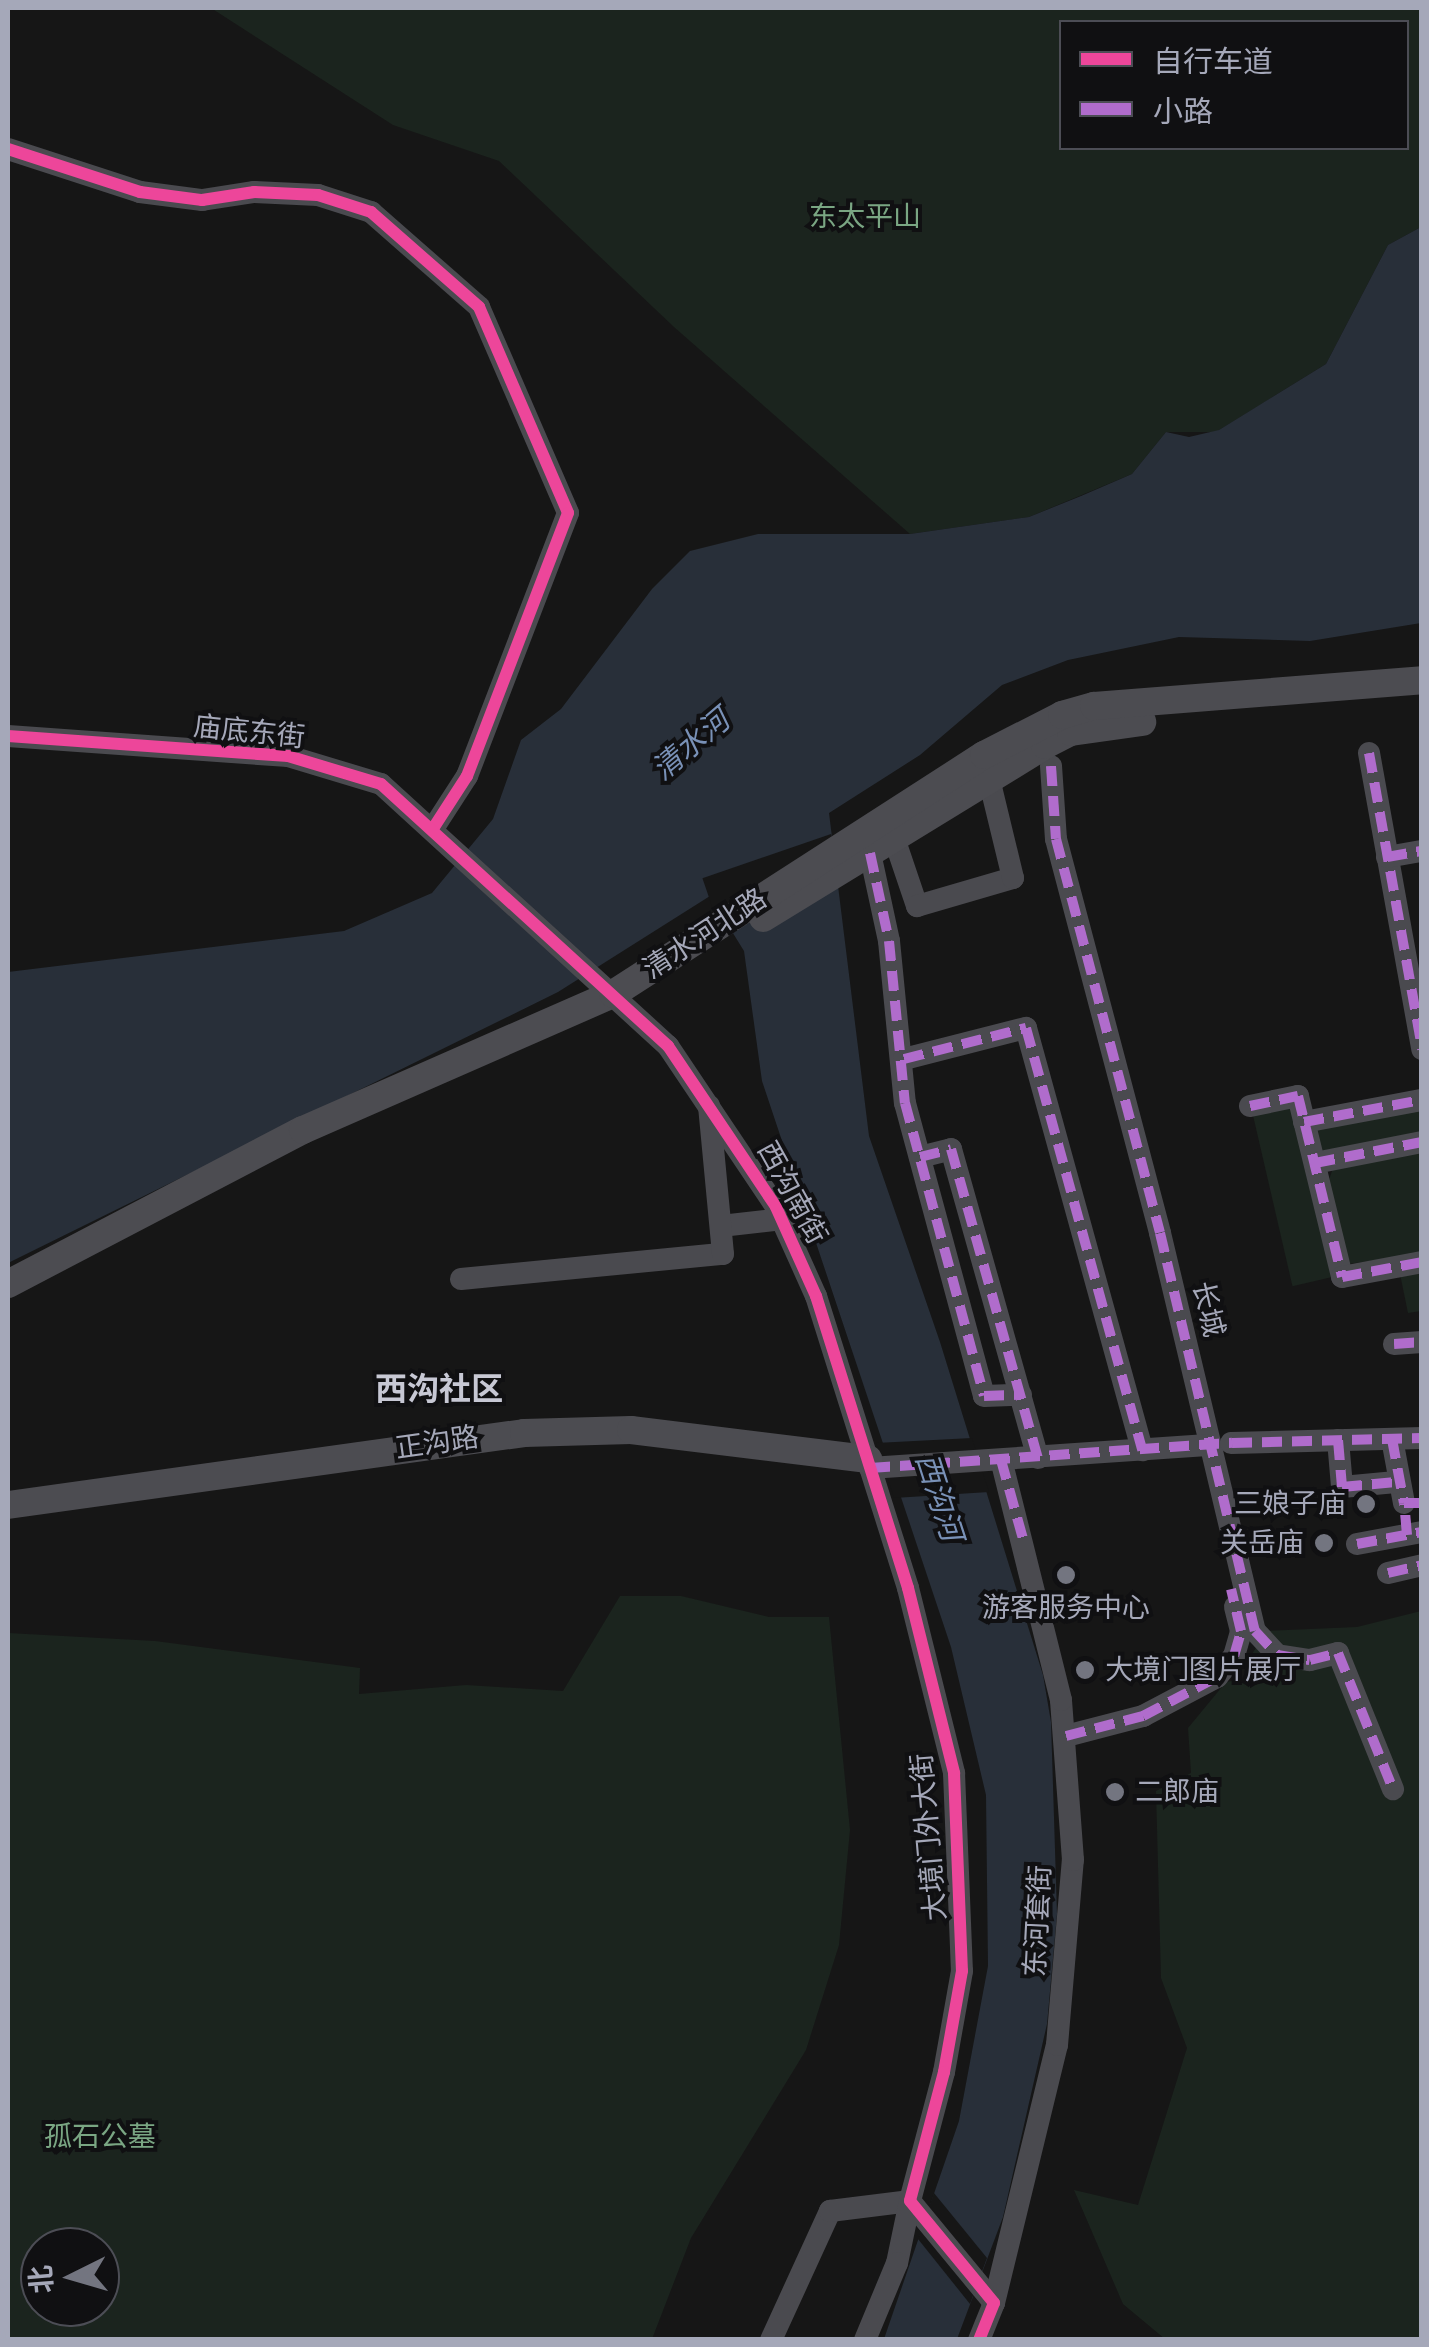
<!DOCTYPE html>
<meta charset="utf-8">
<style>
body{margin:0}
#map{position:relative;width:1429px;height:2347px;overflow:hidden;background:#161616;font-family:"Roboto Condensed","Noto Sans SC",sans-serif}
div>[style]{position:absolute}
.green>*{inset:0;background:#1b241e;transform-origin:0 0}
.water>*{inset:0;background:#282f39}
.pier>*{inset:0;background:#161616;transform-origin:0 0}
.minor>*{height:22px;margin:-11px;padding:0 11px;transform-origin:11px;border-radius:11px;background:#4a4a4f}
.major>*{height:28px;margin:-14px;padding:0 14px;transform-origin:14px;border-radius:14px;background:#4c4c51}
.quiet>*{height:10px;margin-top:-5px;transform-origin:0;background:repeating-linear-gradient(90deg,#b06ccc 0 20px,transparent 0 30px)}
.cycleway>*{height:12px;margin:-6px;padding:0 6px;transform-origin:6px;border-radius:6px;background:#ed469a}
.dots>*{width:28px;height:28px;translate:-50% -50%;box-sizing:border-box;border:5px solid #101012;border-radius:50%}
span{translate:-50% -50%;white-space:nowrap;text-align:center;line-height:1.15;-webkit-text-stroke:8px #101012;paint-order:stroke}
.park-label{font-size:28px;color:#7aa683}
.street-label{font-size:28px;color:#a5a8b9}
.poi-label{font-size:28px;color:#a5a8b9}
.right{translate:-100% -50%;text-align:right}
.left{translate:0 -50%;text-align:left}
.water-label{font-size:30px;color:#7991b7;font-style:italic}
.quarter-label{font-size:32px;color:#c7c8d4;font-weight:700}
.frame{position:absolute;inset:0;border:10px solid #a5a8b9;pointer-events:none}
.legend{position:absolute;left:1059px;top:20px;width:350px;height:130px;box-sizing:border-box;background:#101012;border:2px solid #4c4d55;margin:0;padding:12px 18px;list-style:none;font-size:30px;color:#a5a8b9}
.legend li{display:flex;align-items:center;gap:20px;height:50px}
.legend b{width:50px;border:2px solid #4c4d55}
.north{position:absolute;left:20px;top:2227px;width:100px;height:100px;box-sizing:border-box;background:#101012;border:2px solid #4c4d55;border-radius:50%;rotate:265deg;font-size:28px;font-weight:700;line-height:40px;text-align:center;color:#a5a8b9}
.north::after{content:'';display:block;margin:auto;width:35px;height:45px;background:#737580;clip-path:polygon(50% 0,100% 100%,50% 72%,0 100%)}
</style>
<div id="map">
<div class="green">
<i style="clip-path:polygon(evenodd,211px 8px,1421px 8px,1421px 227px,1388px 245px,1326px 364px,1216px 432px,1166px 432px,1132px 474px,1029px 517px,910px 534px,674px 327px,499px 161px,393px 125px,211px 8px,1062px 22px,1406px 22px,1406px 148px,1062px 148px,1062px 22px)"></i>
<i style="left:1295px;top:1106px;width:175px;height:43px;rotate:77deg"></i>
<i style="clip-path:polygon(1421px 1106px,1421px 1137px,1319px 1151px,1318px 1127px)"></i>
<i style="clip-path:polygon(1421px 1152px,1421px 1255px,1347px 1264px,1329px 1180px,1333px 1168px)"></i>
<i style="clip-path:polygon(1421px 1270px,1421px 1311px,1408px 1313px,1400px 1274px)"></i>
<i style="clip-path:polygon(evenodd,681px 1596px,769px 1617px,829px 1617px,850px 1830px,839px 1945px,806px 2050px,691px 2238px,652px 2339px,8px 2339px,8px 1633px,155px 1641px,360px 1668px,359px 1694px,466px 1685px,563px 1691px,620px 1596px,681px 1596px,100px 2247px,100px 2307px,40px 2307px,40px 2247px,100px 2247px)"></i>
<i style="clip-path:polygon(1421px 1611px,1421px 2339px,1165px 2339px,1123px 2304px,1074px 2190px,1138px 2205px,1187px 2048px,1161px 1978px,1156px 1791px,1191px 1773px,1188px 1728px,1226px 1682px,1250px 1678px,1252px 1654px,1267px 1631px,1357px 1627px)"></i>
</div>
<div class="water">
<i style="clip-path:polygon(1421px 227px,1421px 623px,1310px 641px,1179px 637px,1068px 660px,1002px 685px,920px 755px,829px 813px,869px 1136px,940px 1342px,1043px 1675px,1051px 1722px,1057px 1914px,1047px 2024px,1003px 2217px,957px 2339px,884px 2339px,959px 2121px,988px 1966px,986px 1795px,951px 1647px,762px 1081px,744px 951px,710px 896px,558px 992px,8px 1263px,8px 972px,344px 931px,432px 893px,493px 819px,521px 740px,561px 709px,652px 589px,690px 551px,758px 534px,910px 534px,1029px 517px,1081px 496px,1132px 474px,1166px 432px,1189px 437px,1219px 430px,1326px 364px,1388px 245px)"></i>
</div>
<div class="pier">
<i style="left:831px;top:834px;width:53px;height:136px;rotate:71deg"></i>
<i style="clip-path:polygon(972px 1438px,989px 1492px,894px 1498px,876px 1443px)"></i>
<i style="clip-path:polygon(934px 2193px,987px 2258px,970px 2304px,918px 2239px)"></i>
</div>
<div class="minor">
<i style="left:8px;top:149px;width:139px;rotate:18deg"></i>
<i style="left:140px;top:192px;width:63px;rotate:7.4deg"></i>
<i style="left:202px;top:200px;width:53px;rotate:-8.7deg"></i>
<i style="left:254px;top:192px;width:64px;rotate:2.7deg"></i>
<i style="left:318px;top:195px;width:56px;rotate:17.8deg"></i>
<i style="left:371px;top:212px;width:144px;rotate:41.3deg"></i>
<i style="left:479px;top:307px;width:224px;rotate:66.6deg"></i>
<i style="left:568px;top:513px;width:282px;rotate:111deg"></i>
<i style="left:467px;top:776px;width:64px;rotate:122.9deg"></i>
<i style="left:8px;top:736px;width:281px;rotate:4.1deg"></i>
<i style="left:288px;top:756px;width:97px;rotate:16.8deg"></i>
<i style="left:381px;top:784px;width:389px;rotate:42.4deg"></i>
<i style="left:668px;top:1046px;width:194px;rotate:56.1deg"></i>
<i style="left:776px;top:1207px;width:98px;rotate:65.8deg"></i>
<i style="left:816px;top:1296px;width:306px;rotate:72.5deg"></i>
<i style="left:908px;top:1588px;width:191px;rotate:76deg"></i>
<i style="left:954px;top:1773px;width:198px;rotate:87.7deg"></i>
<i style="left:962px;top:1971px;width:103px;rotate:100.1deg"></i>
<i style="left:944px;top:2072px;width:133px;rotate:104.8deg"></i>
<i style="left:910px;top:2201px;width:132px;rotate:50.5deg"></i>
<i style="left:994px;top:2303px;width:40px;rotate:112deg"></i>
<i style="left:1369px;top:753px;width:301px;rotate:79.8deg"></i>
<i style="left:1051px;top:766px;width:73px;rotate:86.1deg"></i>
<i style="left:1056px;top:839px;width:407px;rotate:75.2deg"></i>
<i style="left:1160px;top:1233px;width:409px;rotate:76.6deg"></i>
<i style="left:1255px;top:1631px;width:33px;rotate:47deg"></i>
<i style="left:1277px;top:1655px;width:33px;rotate:9deg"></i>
<i style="left:1310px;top:1660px;width:29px;rotate:-14deg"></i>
<i style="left:1338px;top:1653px;width:147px;rotate:68deg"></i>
<i style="left:894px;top:838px;width:72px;rotate:71.3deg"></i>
<i style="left:917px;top:906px;width:100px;rotate:-16.3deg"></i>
<i style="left:1013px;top:878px;width:102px;rotate:-103.6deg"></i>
<i style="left:870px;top:853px;width:90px;rotate:77.8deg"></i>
<i style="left:889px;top:941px;width:163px;rotate:84.4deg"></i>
<i style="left:905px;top:1103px;width:303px;rotate:74.9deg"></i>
<i style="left:984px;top:1396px;width:37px;rotate:-2deg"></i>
<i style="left:1387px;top:857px;width:36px;rotate:-10deg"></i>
<i style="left:904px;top:1059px;width:126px;rotate:-14.3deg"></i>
<i style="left:1026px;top:1028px;width:438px;rotate:74.6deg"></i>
<i style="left:1250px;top:1106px;width:49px;rotate:-11.8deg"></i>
<i style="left:1298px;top:1096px;width:186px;rotate:76.3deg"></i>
<i style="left:1342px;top:1277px;width:81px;rotate:-10.6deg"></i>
<i style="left:1304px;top:1122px;width:120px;rotate:-10.6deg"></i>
<i style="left:920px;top:1157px;width:32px;rotate:-14deg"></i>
<i style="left:951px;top:1149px;width:321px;rotate:74.3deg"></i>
<i style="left:1315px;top:1163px;width:109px;rotate:-11.1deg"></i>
<i style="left:721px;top:1226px;width:62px;rotate:-6.4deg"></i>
<i style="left:461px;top:1279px;width:263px;rotate:-5.5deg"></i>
<i style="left:723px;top:1254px;width:149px;rotate:-95.4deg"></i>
<i style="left:1394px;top:1344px;width:28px;rotate:-4deg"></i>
<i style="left:1392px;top:1439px;width:65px;rotate:79.4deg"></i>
<i style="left:1338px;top:1440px;width:47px;rotate:85.1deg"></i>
<i style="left:1342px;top:1487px;width:54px;rotate:-5.3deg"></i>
<i style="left:1231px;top:1443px;width:191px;rotate:-1.5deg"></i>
<i style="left:870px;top:1468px;width:338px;rotate:-3.9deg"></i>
<i style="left:1357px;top:1544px;width:66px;rotate:-10.5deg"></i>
<i style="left:1388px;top:1573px;width:35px;rotate:-13deg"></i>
<i style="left:1066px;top:1736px;width:80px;rotate:-14.6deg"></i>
<i style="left:1143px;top:1716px;width:84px;rotate:-27.8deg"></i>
<i style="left:1217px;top:1677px;width:27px;rotate:-51deg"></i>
<i style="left:1234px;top:1656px;width:26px;rotate:-74deg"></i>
<i style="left:1241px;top:1631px;width:25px;rotate:-104deg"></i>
<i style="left:994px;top:2303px;width:266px;rotate:-76.3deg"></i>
<i style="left:1057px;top:2045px;width:186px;rotate:-85.1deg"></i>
<i style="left:1073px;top:1860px;width:160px;rotate:-94.3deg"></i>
<i style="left:1061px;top:1700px;width:247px;rotate:-104deg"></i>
<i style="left:771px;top:2340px;width:142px;rotate:-65.4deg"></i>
<i style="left:830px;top:2211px;width:81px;rotate:-7.1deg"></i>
<i style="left:910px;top:2201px;width:63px;rotate:101.8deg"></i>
<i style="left:897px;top:2263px;width:83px;rotate:112.6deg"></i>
</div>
<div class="major">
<i style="left:763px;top:918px;width:331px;rotate:-31.5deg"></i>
<i style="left:1045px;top:745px;width:29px;rotate:-27deg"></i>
<i style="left:1071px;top:732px;width:72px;rotate:-8deg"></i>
<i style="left:8px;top:1284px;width:333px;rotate:-27.6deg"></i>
<i style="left:303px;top:1130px;width:339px;rotate:-23.7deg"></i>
<i style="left:613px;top:994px;width:441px;rotate:-32.8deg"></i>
<i style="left:984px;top:755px;width:88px;rotate:-27.1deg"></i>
<i style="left:1062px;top:715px;width:33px;rotate:-16deg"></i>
<i style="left:1094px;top:706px;width:329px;rotate:-4.5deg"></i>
<i style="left:8px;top:1505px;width:521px;rotate:-7.94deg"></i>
<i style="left:524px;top:1433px;width:107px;rotate:-1.6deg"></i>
<i style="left:631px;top:1430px;width:239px;rotate:7deg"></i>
</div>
<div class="quiet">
<i style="left:1369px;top:753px;width:301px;rotate:79.8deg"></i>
<i style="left:1051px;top:766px;width:73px;rotate:86.1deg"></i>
<i style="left:1056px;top:839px;width:407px;rotate:75.2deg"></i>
<i style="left:1160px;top:1233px;width:409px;rotate:76.6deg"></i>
<i style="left:1255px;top:1631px;width:33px;rotate:47deg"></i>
<i style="left:1277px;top:1655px;width:33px;rotate:9deg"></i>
<i style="left:1310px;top:1660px;width:29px;rotate:-14deg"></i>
<i style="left:1338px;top:1653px;width:147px;rotate:68deg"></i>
<i style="left:870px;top:853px;width:90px;rotate:77.8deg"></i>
<i style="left:889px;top:941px;width:163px;rotate:84.4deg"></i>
<i style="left:905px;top:1103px;width:303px;rotate:74.9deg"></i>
<i style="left:984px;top:1396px;width:37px;rotate:-2deg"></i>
<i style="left:1387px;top:857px;width:36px;rotate:-10deg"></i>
<i style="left:904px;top:1059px;width:126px;rotate:-14.3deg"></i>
<i style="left:1026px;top:1028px;width:438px;rotate:74.6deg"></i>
<i style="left:1250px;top:1106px;width:49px;rotate:-11.8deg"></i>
<i style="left:1298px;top:1096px;width:186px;rotate:76.3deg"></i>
<i style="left:1342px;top:1277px;width:81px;rotate:-10.6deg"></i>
<i style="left:1304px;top:1122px;width:120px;rotate:-10.6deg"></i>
<i style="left:920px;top:1157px;width:32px;rotate:-14deg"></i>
<i style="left:951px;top:1149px;width:321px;rotate:74.3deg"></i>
<i style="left:1315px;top:1163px;width:109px;rotate:-11.1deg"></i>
<i style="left:1394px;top:1344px;width:28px;rotate:-4deg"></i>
<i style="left:1392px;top:1439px;width:65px;rotate:79.4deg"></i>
<i style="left:1338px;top:1440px;width:47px;rotate:85.1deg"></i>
<i style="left:1342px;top:1487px;width:54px;rotate:-5.3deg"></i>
<i style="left:1001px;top:1460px;width:82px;rotate:74.4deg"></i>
<i style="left:870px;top:1468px;width:363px;rotate:-4deg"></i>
<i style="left:1232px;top:1443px;width:190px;rotate:-1.5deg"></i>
<i style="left:1407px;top:1535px;width:32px;rotate:-95deg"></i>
<i style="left:1404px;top:1503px;width:18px"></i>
<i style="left:1357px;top:1544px;width:66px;rotate:-10.5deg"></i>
<i style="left:1388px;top:1573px;width:35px;rotate:-13deg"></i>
<i style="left:1066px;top:1736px;width:80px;rotate:-14.6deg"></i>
<i style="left:1143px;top:1716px;width:84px;rotate:-27.8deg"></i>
<i style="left:1217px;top:1677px;width:27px;rotate:-51deg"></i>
<i style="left:1234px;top:1656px;width:26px;rotate:-74deg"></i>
<i style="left:1241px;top:1631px;width:43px;rotate:-103.4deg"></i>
</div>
<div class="cycleway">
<i style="left:8px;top:149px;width:139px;rotate:18deg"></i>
<i style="left:140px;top:192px;width:63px;rotate:7.4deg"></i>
<i style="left:202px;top:200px;width:53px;rotate:-8.7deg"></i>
<i style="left:254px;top:192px;width:64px;rotate:2.7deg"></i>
<i style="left:318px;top:195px;width:56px;rotate:17.8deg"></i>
<i style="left:371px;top:212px;width:144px;rotate:41.3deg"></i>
<i style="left:479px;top:307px;width:224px;rotate:66.6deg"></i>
<i style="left:568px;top:513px;width:282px;rotate:111deg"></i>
<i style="left:467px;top:776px;width:64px;rotate:122.9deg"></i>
<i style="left:8px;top:736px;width:281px;rotate:4.1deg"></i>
<i style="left:288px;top:756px;width:97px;rotate:16.8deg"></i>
<i style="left:381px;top:784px;width:389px;rotate:42.4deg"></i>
<i style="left:668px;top:1046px;width:194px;rotate:56.1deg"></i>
<i style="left:776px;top:1207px;width:98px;rotate:65.8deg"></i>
<i style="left:816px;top:1296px;width:306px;rotate:72.5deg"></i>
<i style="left:908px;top:1588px;width:191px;rotate:76deg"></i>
<i style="left:954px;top:1773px;width:198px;rotate:87.7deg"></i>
<i style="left:962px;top:1971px;width:103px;rotate:100.1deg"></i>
<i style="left:944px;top:2072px;width:133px;rotate:104.8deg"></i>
<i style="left:910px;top:2201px;width:132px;rotate:50.5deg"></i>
<i style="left:994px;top:2303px;width:40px;rotate:112deg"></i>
</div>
<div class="dots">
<i style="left:1366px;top:1504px;background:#737580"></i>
<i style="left:1324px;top:1543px;background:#737580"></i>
<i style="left:1066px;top:1575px;background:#737580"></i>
<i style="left:1085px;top:1670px;background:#737580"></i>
<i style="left:1115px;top:1792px;background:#737580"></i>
</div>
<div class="park-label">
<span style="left:865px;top:217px">东太平山</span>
<span style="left:100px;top:2137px">孤石公墓</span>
</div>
<div class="street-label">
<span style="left:249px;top:732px;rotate:6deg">庙底东街</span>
<span style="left:705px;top:934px;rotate:-33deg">清水河北路</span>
<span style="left:792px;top:1193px;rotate:61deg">西沟南街</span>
<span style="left:1208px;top:1309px;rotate:77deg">长城</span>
<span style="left:437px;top:1443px;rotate:-8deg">正沟路</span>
<span style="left:929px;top:1837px;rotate:-95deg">大境门外大街</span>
<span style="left:1038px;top:1921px;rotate:-87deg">东河套街</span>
</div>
<div class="poi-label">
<span class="right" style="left:1346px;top:1504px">三娘子庙</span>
<span class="right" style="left:1304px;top:1543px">关岳庙</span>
<span style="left:1066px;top:1608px">游客服务中心</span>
<span class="left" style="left:1105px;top:1670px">大境门图片展厅</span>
<span class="left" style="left:1135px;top:1792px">二郎庙</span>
</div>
<div class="water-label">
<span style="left:691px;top:745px;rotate:-40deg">清水河</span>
<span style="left:939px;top:1497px;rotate:72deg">西沟河</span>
</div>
<div class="quarter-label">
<span style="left:439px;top:1389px">西沟社区</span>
</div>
<div class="frame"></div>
<ul class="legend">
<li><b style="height:12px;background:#ed469a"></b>自行车道</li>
<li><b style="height:12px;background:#b06ccc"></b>小路</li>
</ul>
<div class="north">北</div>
</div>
